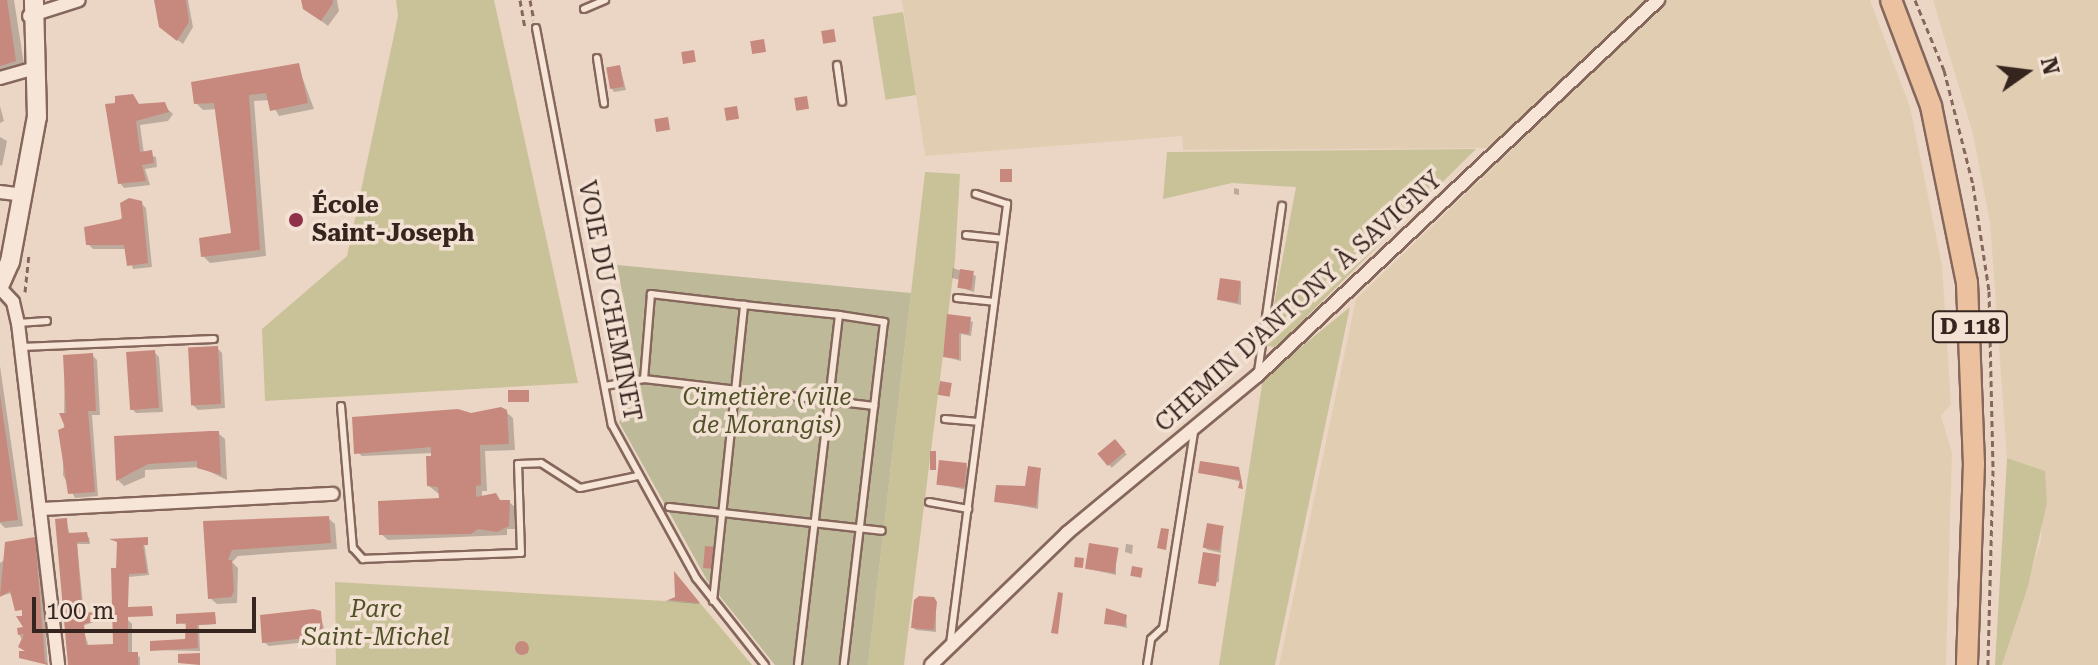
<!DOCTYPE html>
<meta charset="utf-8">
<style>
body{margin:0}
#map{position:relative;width:2098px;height:665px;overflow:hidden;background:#ebd6c5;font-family:"Roboto Serif",serif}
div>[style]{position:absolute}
.farmland>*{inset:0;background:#e1ceb2}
.green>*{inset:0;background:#c9c299;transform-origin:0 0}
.cemetery>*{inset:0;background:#beb998}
.shadow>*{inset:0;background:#0003;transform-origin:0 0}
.building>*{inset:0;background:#c7897d;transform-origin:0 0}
.round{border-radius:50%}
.path>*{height:3px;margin-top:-1.5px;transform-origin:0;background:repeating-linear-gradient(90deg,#85675c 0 6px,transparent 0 10px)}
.roads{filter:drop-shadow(2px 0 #85675c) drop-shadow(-2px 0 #85675c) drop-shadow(0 2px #85675c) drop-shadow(0 -2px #85675c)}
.service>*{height:6px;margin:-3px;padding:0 3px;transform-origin:3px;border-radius:3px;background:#f7e5d7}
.minor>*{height:12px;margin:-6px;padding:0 6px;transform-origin:6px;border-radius:6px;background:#f7e5d7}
.secondary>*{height:18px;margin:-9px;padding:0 9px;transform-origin:9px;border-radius:9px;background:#f7e5d7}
.primary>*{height:20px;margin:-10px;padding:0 10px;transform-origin:10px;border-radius:10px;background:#ecc19f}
.dots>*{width:22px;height:22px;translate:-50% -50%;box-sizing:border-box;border:4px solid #f3e2d4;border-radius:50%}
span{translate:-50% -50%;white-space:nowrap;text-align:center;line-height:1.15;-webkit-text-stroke:7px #f3e2d4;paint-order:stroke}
.shield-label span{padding:2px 6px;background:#f3e2d4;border:2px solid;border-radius:6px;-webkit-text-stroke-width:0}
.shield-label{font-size:22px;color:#36241f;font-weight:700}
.poi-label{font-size:24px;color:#36241f;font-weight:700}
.left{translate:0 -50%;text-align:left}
.street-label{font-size:24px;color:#36241f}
.park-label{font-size:24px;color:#515127;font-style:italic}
.north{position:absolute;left:1986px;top:32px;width:80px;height:80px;-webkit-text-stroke:6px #f3e2d4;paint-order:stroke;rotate:76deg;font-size:22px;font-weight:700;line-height:32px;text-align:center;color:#36241f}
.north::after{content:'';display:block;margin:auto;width:28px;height:36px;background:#36241f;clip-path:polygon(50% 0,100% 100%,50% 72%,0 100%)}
.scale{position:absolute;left:32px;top:597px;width:224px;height:36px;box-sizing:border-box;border:4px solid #36241f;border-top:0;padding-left:10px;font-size:24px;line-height:28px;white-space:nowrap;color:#36241f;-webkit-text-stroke:6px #f3e2d4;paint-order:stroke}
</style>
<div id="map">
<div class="farmland">
<i style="clip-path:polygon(902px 0,1870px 0,1910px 107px,1942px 265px,1951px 404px,1941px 416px,1952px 453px,1946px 665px,1279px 665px,1356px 299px,1525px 137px,1486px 148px,1183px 150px,1182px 136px,925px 156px)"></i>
<i style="clip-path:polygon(1933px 0,2098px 0,2098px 665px,2002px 665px,2041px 540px,2045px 472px,2007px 458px,1990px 222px,1973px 134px)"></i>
</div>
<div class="green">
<i style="clip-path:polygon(396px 0,494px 0,578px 383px,265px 401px,262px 329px,347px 256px,398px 16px)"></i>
<i style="left:903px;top:12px;width:84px;height:31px;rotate:81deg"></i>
<i style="clip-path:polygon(1476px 149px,1276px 347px,1266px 346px,1296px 187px,1232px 183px,1163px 199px,1167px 152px)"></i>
<i style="clip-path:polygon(925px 172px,960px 174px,955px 260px,904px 665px,868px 665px)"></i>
<i style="clip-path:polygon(1350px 307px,1275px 665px,1219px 665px,1263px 378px)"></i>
<i style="clip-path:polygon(2007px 458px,2045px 471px,2047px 503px,2028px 586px,2002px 665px,1995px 665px)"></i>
<i style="clip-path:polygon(335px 582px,700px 603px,752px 665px,336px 665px)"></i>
</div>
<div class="cemetery">
<i style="clip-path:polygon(617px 265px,911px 293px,868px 665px,775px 665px,707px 580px,619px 422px,640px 387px)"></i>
</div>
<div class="shadow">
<i style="clip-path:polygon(0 0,14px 0,25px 71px,0 78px)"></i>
<i style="clip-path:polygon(156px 0,188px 0,193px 27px,183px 44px,166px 31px)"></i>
<i style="clip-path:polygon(303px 0,337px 0,339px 11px,328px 26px,304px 8px)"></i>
<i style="clip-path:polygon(298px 66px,314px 109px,279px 116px,270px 100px,254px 101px,266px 256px,210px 263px,203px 256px,234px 235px,217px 109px,203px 110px,196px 103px)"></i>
<i style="clip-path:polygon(620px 67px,626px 90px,614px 92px,612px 89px)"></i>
<i style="clip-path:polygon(161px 103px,173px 114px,168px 121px,140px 125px,144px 154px,156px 157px,157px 167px,145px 169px,150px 185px,124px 188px,120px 183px,134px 104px)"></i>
<i style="clip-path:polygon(0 106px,4px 121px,0 123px)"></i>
<i style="clip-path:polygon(0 137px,7px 141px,2px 166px,0 165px)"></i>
<i style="clip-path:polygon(1234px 188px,1239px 189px,1239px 195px,1234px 194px)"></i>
<i style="clip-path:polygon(141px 203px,146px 208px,152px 267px,133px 269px,127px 249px,93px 249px,88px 244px)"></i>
<i style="clip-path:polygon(953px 268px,976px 276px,974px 292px,959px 287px,960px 280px,952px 278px)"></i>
<i style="clip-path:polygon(1241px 283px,1241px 305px,1219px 300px)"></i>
<i style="clip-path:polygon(949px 316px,973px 322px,971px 336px,961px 334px,961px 361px,945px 357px)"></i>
<i style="clip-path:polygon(217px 348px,222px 353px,225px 408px,198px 410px,193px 405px)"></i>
<i style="clip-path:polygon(154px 352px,159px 357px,163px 412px,136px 413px,131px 408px)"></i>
<i style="clip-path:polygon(92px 355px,97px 360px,100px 415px,92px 415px,98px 496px,75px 498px,63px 475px,65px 356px)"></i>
<i style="clip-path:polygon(0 366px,23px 526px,5px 528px,0 523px)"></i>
<i style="clip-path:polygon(506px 412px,513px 418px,515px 450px,485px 451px,487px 491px,482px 491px,482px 499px,509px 502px,516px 508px,517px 529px,507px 529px,507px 535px,388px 540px,381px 534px,445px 499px,429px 486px,433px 453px,362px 456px,355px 450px)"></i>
<i style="clip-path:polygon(218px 433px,225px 439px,227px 480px,200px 467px,145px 470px,145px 477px,124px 486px,118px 480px,116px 438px)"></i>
<i style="left:1115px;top:441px;width:18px;height:20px;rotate:49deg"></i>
<i style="clip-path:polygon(967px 465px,967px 490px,938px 484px)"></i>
<i style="clip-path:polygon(1238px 469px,1242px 482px,1200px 472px)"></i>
<i style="clip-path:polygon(1040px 470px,1038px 509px,996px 501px,1027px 488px)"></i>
<i style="clip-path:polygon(328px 518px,335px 524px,337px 549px,238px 556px,232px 562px,238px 568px,237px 603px,217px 604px,210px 598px,205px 523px)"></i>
<i style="clip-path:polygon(66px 520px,70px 535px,89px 537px,90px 544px,77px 544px,84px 614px,106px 618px,82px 626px,89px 647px,115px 646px,118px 541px,144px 542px,149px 575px,129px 577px,124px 616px,132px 624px,132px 654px,140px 657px,140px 665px,70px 665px)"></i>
<i style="clip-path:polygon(1223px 528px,1221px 553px,1208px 550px,1205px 548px)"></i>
<i style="clip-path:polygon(35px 539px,39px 544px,48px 665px,21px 657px,29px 653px,19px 634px,27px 629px,26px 617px,16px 592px,0 596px,0 563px)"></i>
<i style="clip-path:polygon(1126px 544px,1133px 545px,1132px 554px,1125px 552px)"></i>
<i style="clip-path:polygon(1116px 553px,1116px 575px,1089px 569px)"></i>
<i style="clip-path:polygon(1220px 557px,1219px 582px,1201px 584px)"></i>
<i style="clip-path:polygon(677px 576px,699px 604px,665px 601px,677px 598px)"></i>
<i style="clip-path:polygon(936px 602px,936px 632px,916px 630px,913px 627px)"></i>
<i style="clip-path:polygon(320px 613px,327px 640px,269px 646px,264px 642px)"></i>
<i style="clip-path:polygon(215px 615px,216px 624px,199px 625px,200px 651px,152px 650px,187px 641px,188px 625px,178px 623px)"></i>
<i style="clip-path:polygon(1126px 617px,1127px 628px,1106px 623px)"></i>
<i style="clip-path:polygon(524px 644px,528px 653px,524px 654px,519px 647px)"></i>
</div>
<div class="building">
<i style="clip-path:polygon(0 0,7px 0,16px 61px,0 66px)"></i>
<i style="clip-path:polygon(154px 0,186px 0,189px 22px,177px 41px,159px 27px)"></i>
<i style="clip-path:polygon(301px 0,333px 0,333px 3px,321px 21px,303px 9px)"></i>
<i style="left:834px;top:29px;width:13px;height:13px;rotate:81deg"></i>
<i style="left:764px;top:39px;width:13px;height:14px;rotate:81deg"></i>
<i style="left:694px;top:50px;width:12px;height:13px;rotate:81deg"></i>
<i style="clip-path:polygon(299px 63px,308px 103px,270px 111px,266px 93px,249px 95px,260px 250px,201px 257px,199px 238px,231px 233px,214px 103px,194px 104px,191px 82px)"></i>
<i style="left:620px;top:65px;width:22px;height:14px;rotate:80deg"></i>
<i style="clip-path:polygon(133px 94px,139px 104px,165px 102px,169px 112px,136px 121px,140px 152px,152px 150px,154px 163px,142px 165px,146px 181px,118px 184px,105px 104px,115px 103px,115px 96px)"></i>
<i style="left:807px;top:96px;width:13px;height:13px;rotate:81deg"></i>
<i style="left:737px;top:106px;width:13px;height:13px;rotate:81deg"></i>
<i style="left:668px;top:117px;width:13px;height:14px;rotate:81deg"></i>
<i style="left:1000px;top:169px;width:12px;height:13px"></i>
<i style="clip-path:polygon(129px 198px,142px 201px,148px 263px,127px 266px,124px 245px,86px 245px,84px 227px,122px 219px,120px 203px)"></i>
<i style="left:960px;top:269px;width:14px;height:19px;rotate:8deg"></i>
<i style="left:1220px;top:278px;width:21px;height:22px;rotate:8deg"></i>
<i style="clip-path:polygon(947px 314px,971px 317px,969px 334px,959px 333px,959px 359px,943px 357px)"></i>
<i style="left:218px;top:346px;width:58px;height:30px;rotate:87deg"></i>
<i style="left:155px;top:350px;width:58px;height:29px;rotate:86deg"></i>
<i style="clip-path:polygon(93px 353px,96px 411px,88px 411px,95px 492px,68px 494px,58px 430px,65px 427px,59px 413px,66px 413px,63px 355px)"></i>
<i style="left:940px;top:381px;width:12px;height:14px;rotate:9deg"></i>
<i style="left:529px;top:390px;width:12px;height:21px;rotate:90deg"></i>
<i style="clip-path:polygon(0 395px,18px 520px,0 522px)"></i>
<i style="clip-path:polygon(501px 407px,507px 410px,509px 444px,480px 445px,481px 485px,476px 486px,476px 497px,496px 493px,500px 500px,510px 500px,509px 526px,497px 532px,478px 529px,471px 534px,379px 535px,378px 501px,439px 498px,438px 487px,427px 486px,426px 456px,431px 456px,431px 447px,354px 454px,352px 417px,458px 409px,471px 413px)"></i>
<i style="clip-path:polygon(210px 431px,219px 431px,221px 475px,197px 468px,197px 461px,148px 464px,116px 481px,114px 436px)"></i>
<i style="left:1115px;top:439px;width:16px;height:23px;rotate:50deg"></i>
<i style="left:930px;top:451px;width:6px;height:19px"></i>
<i style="left:939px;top:460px;width:28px;height:25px;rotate:6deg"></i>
<i style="clip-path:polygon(1200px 461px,1239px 467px,1243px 489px,1238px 488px,1240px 480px,1198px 473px)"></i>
<i style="clip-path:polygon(1028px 466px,1041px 468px,1036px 507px,994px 502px,996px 485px,1025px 486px)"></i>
<i style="clip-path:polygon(329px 516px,331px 543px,232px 550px,228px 560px,232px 560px,234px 591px,231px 597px,208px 599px,203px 521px)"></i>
<i style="clip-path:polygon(67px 518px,68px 533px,87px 532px,89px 542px,77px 542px,82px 612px,104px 613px,105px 619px,84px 624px,86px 645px,113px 644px,111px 568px,116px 568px,117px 542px,109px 539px,148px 537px,148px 545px,143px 545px,147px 573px,129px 574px,128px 607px,152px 606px,153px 616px,128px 617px,128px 652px,138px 652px,138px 665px,68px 665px,55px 519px)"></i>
<i style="left:1207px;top:523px;width:17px;height:25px;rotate:10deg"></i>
<i style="clip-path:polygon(1161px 528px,1169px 529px,1166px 550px,1157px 548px)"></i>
<i style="clip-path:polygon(35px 537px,45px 661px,48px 665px,19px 658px,19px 651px,25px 651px,18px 647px,24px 634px,18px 635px,17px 628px,23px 627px,16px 616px,22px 616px,22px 610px,15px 611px,10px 591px,0 597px,5px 542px)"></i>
<i style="left:1089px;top:543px;width:30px;height:26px;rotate:9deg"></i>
<i style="left:705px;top:546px;width:11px;height:22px;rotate:5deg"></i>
<i style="left:1203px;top:552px;width:18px;height:32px;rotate:9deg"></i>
<i style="left:1075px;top:557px;width:9px;height:10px;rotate:6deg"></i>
<i style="left:1132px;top:566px;width:11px;height:10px;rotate:10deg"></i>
<i style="clip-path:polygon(674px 571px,700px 603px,668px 600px,675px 597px)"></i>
<i style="clip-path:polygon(1058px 592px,1063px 593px,1058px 634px,1051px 633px)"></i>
<i style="clip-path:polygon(919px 596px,934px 597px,937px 602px,934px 630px,911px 628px,914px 600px)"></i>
<i style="clip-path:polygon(1106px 608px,1127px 615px,1125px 626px,1104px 624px)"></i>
<i style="clip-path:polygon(313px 609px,321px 611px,323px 636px,262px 643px,260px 615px)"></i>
<i style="clip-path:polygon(215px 612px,216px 624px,197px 625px,198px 648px,150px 651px,150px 641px,185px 639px,186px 623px,176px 624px,176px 614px)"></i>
<i class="round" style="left:515px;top:641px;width:14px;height:14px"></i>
<i style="clip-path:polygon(200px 653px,200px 665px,178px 663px,178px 654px)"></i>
</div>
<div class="path">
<i style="left:520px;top:0;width:28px;rotate:80deg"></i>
<i style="left:530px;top:0;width:20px;rotate:79deg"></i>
<i style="left:1915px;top:0;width:76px;rotate:67.5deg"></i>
<i style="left:1944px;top:70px;width:119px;rotate:75.8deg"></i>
<i style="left:1973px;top:185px;width:107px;rotate:81.4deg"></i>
<i style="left:1989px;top:291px;width:179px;rotate:88.7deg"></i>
<i style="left:1993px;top:470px;width:195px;rotate:91.5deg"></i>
<i style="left:25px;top:292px;width:36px;rotate:-84deg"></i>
</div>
<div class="roads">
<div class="service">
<i style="left:584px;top:9px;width:23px;rotate:-23deg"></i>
<i style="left:536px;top:28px;width:404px;rotate:79.2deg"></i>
<i style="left:612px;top:425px;width:175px;rotate:61.2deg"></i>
<i style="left:696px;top:578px;width:111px;rotate:51.6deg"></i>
<i style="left:597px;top:58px;width:46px;rotate:81.2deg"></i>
<i style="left:837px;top:65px;width:37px;rotate:82deg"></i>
<i style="left:966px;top:235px;width:36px;rotate:6deg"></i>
<i style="left:957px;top:298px;width:37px;rotate:6deg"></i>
<i style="left:744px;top:305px;width:94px;rotate:-173.3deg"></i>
<i style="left:651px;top:294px;width:85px;rotate:94.7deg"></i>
<i style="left:644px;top:379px;width:232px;rotate:6.7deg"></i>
<i style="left:839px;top:315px;width:46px;rotate:8.8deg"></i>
<i style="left:884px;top:322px;width:345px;rotate:96.7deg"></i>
<i style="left:18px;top:323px;width:29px;rotate:-4deg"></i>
<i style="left:21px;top:347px;width:193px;rotate:-2.4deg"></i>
<i style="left:1258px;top:372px;width:168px;rotate:-81.8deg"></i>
<i style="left:605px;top:386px;width:40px;rotate:-10deg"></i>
<i style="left:341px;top:406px;width:143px;rotate:85.2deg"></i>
<i style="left:353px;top:548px;width:15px;rotate:48deg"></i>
<i style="left:363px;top:559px;width:158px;rotate:-2.2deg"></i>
<i style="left:521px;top:553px;width:89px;rotate:-91.9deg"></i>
<i style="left:518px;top:464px;width:23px;rotate:-2deg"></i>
<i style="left:541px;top:463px;width:46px;rotate:32.7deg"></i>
<i style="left:580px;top:488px;width:59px;rotate:-11.7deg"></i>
<i style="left:945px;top:419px;width:33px;rotate:5deg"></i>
<i style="left:929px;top:502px;width:40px;rotate:10deg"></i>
<i style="left:669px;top:507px;width:214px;rotate:6.4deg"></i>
<i style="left:713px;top:601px;width:298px;rotate:-84deg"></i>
<i style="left:744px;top:305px;width:96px;rotate:6deg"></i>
<i style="left:839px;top:315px;width:352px;rotate:96.7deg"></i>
<i style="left:950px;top:644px;width:444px;rotate:-82.6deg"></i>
<i style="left:1007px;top:204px;width:33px;rotate:-162deg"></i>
<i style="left:1147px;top:665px;width:26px;rotate:-81deg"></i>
<i style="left:1151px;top:639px;width:16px;rotate:-43deg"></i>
<i style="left:1163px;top:628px;width:198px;rotate:-81deg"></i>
</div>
<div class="minor">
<i style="left:29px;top:16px;width:52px;rotate:-17.7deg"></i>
<i style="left:0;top:78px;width:32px;rotate:-16deg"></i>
<i style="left:0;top:192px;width:16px;rotate:7deg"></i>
<i style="left:0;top:288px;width:19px;rotate:47deg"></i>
<i style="left:13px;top:302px;width:22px;rotate:77deg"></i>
<i style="left:18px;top:323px;width:344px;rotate:83.3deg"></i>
<i style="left:43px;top:509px;width:290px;rotate:-3deg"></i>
<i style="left:931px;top:665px;width:190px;rotate:-44.1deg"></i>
<i style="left:1067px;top:533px;width:246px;rotate:-39.6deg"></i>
<i style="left:1257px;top:376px;width:550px;rotate:-43.16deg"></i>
</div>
<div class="secondary">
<i style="left:0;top:284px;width:24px;rotate:-66deg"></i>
<i style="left:10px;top:262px;width:147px;rotate:-79.5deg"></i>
<i style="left:37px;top:117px;width:117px;rotate:-91.5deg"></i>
</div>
<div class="primary">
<i style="left:1891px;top:0;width:113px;rotate:69.3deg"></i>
<i style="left:1931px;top:106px;width:181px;rotate:78.5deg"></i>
<i style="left:1967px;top:283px;width:180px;rotate:87.8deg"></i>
<i style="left:1974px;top:463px;width:202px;rotate:92deg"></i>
</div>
</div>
<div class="dots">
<i style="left:296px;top:220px;background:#902f48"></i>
</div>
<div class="shield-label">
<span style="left:1970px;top:327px">D 118</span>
</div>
<div class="poi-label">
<span class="left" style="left:312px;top:220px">École<br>Saint-Joseph</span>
</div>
<div class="street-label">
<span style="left:609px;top:301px;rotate:79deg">VOIE DU CHEMINET</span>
<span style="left:1299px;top:302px;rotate:-42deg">CHEMIN D'ANTONY À SAVIGNY</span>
</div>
<div class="park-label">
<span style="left:767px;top:412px">Cimetière (ville<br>de Morangis)</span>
<span style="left:376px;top:624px">Parc<br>Saint-Michel</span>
</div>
<div class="north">N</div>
<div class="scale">100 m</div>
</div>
